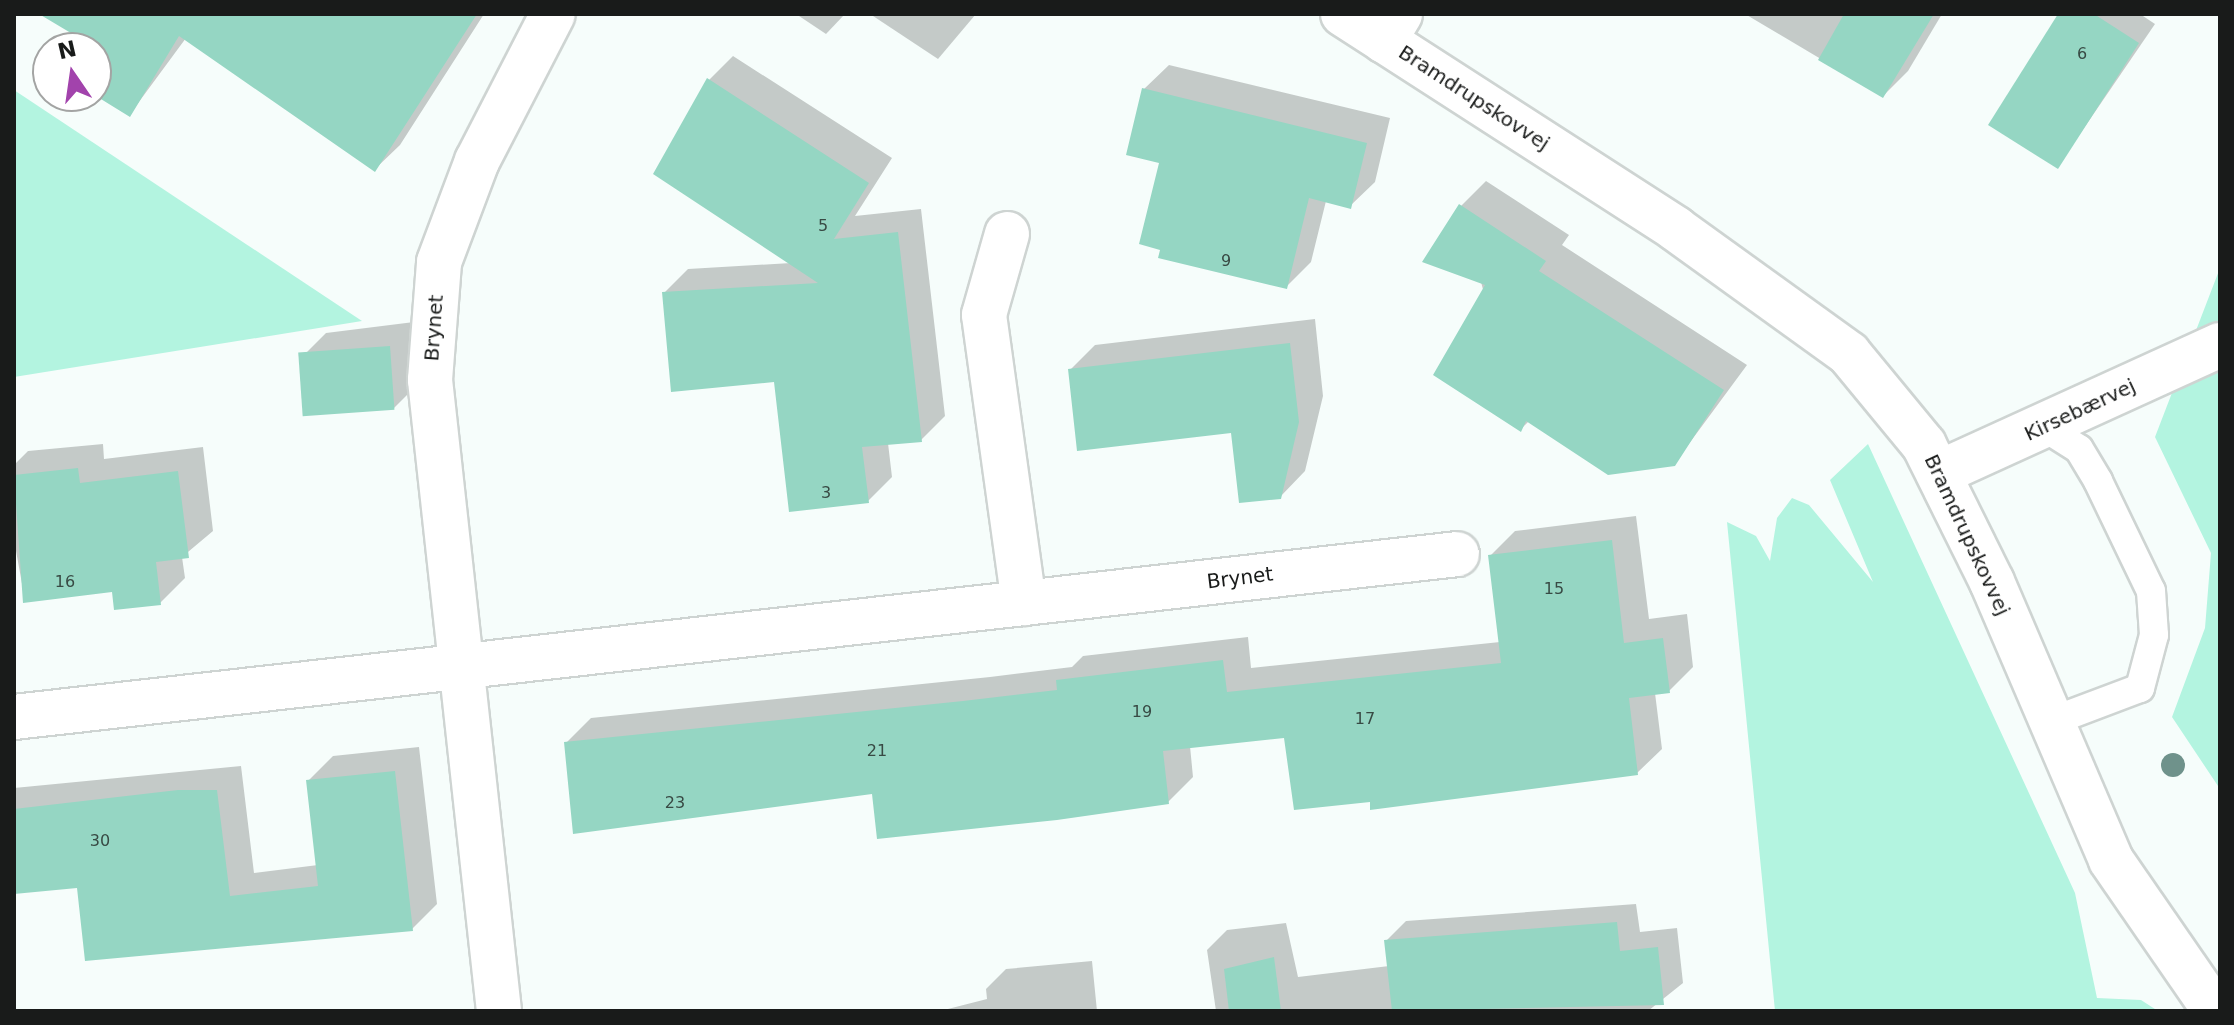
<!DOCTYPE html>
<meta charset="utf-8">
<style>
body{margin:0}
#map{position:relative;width:2234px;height:1025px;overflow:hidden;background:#f6fdfb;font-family:"DejaVu Sans",sans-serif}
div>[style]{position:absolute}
.green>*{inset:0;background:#b3f4e0}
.shadow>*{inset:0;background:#0003}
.building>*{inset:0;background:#95d6c3;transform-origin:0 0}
.roads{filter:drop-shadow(2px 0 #ced4d2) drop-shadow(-2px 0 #ced4d2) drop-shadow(0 2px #ced4d2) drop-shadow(0 -2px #ced4d2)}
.lane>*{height:28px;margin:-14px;padding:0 14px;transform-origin:14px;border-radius:14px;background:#fff}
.street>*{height:44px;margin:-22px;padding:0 22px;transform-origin:22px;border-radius:22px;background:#fff}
.secondary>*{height:44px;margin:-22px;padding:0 22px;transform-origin:22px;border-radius:22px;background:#fff}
.trees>*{width:24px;height:24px;margin:-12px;border-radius:50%;background:#6f928b}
span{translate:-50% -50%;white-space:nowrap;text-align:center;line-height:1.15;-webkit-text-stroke:6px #fff;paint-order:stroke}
.number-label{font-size:16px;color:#384a44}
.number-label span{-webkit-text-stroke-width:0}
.street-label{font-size:20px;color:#191b1a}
.frame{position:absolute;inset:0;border:16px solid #191b1a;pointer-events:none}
.north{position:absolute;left:32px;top:32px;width:80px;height:80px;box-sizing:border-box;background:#fff;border:2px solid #a3a4a3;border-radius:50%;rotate:347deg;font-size:22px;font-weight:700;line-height:32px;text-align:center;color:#191b1a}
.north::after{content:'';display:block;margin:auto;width:28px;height:36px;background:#a243ac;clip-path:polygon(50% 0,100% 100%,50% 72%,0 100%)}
</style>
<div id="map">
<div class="green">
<i style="clip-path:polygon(14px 90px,362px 321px,14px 377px)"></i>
<i style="clip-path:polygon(2220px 268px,2220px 789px,2172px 717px,2205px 628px,2211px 553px,2155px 437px)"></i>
<i style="clip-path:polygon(1868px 444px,2075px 893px,2097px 998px,2141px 1000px,2158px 1011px,1775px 1011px,1727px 522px,1756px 536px,1770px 561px,1777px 518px,1792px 498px,1809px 505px,1873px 582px,1830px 480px)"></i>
</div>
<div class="shadow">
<i style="clip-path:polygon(64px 14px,484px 14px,400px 145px,375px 169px,186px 38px,130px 114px,96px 93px,96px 48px)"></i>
<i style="clip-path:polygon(796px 14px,845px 14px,826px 34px)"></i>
<i style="clip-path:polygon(870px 14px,976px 14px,938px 59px)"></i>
<i style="clip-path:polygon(1745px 14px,1942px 14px,1908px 71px,1883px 96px)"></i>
<i style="clip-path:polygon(2061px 14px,2140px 14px,2155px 24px,2058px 166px)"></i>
<i style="clip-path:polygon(733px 56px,892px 158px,855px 216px,921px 209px,945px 416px,921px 440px,888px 443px,892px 477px,868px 501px,776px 380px,664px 293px,688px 269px,791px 263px,709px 80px)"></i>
<i style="clip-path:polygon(1169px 65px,1390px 118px,1375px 182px,1350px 206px,1326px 201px,1311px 262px,1286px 287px,1161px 162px,1144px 89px)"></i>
<i style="clip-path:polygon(1486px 181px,1569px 235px,1562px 245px,1747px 365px,1674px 464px,1530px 420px,1520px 430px,1461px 206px)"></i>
<i style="clip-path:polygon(1315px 319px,1323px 396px,1305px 471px,1280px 497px,1233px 431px,1070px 370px,1095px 345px)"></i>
<i style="clip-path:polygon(414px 322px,419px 383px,394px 408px,301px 358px,326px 333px)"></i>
<i style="clip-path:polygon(103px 444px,104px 459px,203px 447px,213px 531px,182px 557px,185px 578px,160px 603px,114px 589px,25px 600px,14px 540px,14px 465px,28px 451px)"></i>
<i style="clip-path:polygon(1636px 516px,1649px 619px,1687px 614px,1693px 667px,1669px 691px,1655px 693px,1662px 749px,1637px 773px,1372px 800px,1286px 736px,1190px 746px,1193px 777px,1168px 802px,874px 792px,566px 743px,591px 718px,990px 677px,1072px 667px,1083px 656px,1248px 637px,1251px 668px,1500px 642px,1490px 556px,1515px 531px)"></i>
<i style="clip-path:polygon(419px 747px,437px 904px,412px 929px,79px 886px,14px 893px,14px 788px,241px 766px,254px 873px,318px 865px,308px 781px,333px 756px)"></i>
<i style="clip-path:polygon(1636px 904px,1640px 932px,1677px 928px,1683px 983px,1648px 1011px,1216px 1011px,1207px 950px,1227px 930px,1286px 923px,1298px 977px,1389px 966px,1386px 941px,1406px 921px)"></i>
<i style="clip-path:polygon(1092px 961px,1097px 1011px,940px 1011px,987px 999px,986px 989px,1006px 969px)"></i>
</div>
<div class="building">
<i style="clip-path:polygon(39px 14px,477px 14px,375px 172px,179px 36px,130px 117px,96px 96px,96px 48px)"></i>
<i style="clip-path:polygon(1844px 14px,1934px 14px,1883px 98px,1818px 60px)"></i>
<i style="clip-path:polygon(2058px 14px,2094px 14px,2139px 43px,2058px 169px,1988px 125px)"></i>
<i style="clip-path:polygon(707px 78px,869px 183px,834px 239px,898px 232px,922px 442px,862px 447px,869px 503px,789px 512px,774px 382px,671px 392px,662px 292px,818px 283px,653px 174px)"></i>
<i style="clip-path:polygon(1142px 88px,1367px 143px,1351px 209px,1309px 198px,1287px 289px,1158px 258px,1160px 250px,1139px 244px,1159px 163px,1126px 155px)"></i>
<i style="clip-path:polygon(1459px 204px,1546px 261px,1539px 271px,1724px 390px,1675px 466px,1608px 475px,1526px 421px,1521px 432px,1433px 375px,1485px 285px,1422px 262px)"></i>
<i style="clip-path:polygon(1290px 343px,1299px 422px,1281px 499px,1239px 503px,1231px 433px,1077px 451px,1068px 369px)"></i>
<i style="left:390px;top:346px;width:64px;height:92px;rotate:86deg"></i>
<i style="clip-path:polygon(78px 468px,80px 483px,178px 471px,189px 558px,156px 562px,161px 605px,114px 610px,112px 592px,23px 603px,14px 475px)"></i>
<i style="clip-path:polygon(1612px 540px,1624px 643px,1663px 638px,1670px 693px,1629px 698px,1638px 775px,1370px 810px,1370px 802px,1294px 810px,1284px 738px,1163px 751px,1169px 804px,1057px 820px,877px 839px,872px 794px,573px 834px,564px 742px,963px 701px,1057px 690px,1056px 680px,1223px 660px,1227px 692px,1501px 663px,1488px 555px)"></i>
<i style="clip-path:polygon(395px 771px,413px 931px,85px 961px,77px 888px,14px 894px,14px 809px,178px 790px,217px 790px,230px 896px,318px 886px,306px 780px)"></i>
<i style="clip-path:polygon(1617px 922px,1620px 951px,1658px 947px,1664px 1005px,1392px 1011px,1384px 940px)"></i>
<i style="clip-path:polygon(1274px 957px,1281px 1011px,1229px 1011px,1224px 969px)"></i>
</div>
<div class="roads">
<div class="lane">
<i style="left:2044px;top:427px;width:41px;rotate:32.2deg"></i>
<i style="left:2079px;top:449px;width:37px;rotate:59deg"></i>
<i style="left:2098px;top:481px;width:122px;rotate:64.3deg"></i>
<i style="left:2151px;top:591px;width:44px;rotate:86.1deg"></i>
<i style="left:2154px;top:635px;width:55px;rotate:104.8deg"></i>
<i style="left:2140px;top:688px;width:96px;rotate:159.3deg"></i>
</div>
<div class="street">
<i style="left:1384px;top:41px;width:31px;rotate:-59deg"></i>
<i style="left:1007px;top:234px;width:84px;rotate:105.9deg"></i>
<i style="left:984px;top:315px;width:291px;rotate:82.1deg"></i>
<i style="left:1939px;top:473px;width:309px;rotate:-24.5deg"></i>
<i style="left:14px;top:717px;width:1452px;rotate:-6.44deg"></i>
<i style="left:499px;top:1011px;width:635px;rotate:-96.24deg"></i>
<i style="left:430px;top:380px;width:118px;rotate:-85.6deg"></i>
<i style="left:439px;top:262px;width:108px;rotate:-69.4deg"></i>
<i style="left:477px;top:161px;width:165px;rotate:-62.7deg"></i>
</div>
<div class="secondary">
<i style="left:1343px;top:14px;width:396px;rotate:32.8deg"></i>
<i style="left:1676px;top:229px;width:213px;rotate:35.8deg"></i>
<i style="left:1849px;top:354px;width:118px;rotate:50.5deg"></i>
<i style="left:1924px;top:445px;width:153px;rotate:63.6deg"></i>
<i style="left:1992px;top:582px;width:302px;rotate:66.8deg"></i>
<i style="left:2111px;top:860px;width:183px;rotate:55.4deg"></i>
</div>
</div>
<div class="trees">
<i style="left:2173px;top:765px"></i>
</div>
<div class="number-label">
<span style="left:2082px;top:54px">6</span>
<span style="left:823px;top:226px">5</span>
<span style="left:1226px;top:261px">9</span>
<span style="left:826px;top:493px">3</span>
<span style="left:65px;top:582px">16</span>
<span style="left:1554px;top:589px">15</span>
<span style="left:1142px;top:712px">19</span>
<span style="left:1365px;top:719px">17</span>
<span style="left:877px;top:751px">21</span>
<span style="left:675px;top:803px">23</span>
<span style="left:100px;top:841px">30</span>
</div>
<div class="street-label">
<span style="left:1474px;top:98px;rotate:33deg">Bramdrupskovvej</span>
<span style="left:434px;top:328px;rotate:-86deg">Brynet</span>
<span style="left:2080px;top:410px;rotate:-25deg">Kirsebærvej</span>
<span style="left:1967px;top:535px;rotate:65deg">Bramdrupskovvej</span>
<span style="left:1240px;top:578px;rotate:-7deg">Brynet</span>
</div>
<div class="frame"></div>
<div class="north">N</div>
</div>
